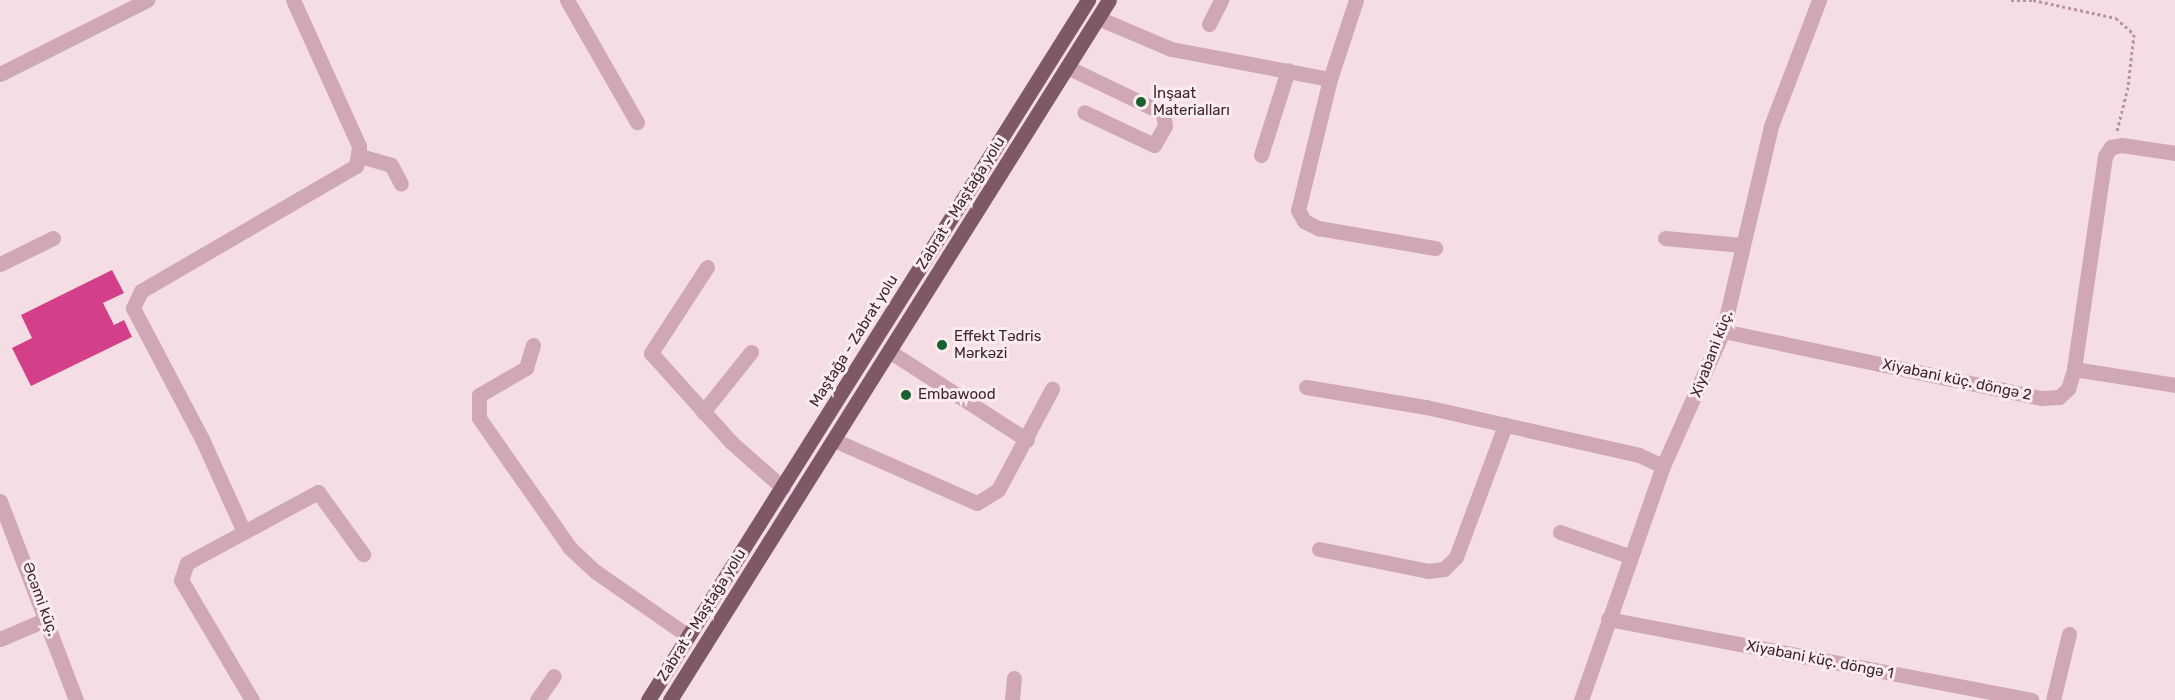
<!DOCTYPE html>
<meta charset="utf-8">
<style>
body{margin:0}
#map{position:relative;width:2175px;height:700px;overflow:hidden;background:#f5dee3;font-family:Rubik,sans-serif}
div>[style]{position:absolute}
.building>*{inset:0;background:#d33f89}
.path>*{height:3px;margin-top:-1.5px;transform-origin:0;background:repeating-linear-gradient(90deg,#bb929f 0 3px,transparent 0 6px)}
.minor>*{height:15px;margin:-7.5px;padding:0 7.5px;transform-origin:7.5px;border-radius:7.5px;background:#cfa8b3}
.major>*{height:15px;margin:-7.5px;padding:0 7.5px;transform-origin:7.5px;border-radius:7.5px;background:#7f5868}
.dots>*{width:16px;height:16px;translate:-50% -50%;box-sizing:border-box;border:3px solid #fcebef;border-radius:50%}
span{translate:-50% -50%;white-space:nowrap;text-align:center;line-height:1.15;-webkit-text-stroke:6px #fcebef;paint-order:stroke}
.poi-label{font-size:15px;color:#3b2931}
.left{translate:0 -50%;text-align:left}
.street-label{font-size:15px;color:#3b2931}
</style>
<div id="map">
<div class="building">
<i style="clip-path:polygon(112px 270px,124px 293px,103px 303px,114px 325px,124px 320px,132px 337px,31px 386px,12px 348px,32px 338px,21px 315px)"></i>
</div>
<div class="path">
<i style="left:2011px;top:0;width:22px"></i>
<i style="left:2033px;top:0;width:85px;rotate:12.2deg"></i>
<i style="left:2116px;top:18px;width:24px;rotate:42deg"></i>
<i style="left:2134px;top:34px;width:53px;rotate:96.5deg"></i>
<i style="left:2128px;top:87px;width:45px;rotate:104deg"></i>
</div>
<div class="minor">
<i style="left:567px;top:0;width:141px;rotate:60.2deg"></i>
<i style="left:1356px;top:0;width:83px;rotate:108.2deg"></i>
<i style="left:1330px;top:79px;width:135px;rotate:103.7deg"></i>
<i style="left:1298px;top:210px;width:13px;rotate:61deg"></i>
<i style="left:1304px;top:221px;width:16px;rotate:27deg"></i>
<i style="left:1318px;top:228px;width:119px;rotate:9.7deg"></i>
<i style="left:1098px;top:18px;width:79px;rotate:23deg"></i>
<i style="left:1171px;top:49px;width:162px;rotate:10.7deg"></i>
<i style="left:1209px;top:24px;width:27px;rotate:-63deg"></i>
<i style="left:1067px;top:67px;width:106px;rotate:25.6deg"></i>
<i style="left:1163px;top:113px;width:13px;rotate:81deg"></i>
<i style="left:1165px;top:126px;width:22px;rotate:120deg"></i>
<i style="left:1154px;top:145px;width:77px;rotate:-154.8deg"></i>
<i style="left:0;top:74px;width:165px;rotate:-26.7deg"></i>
<i style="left:1261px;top:155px;width:89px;rotate:-72.4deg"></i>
<i style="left:360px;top:156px;width:32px;rotate:16deg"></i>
<i style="left:391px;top:165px;width:21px;rotate:62deg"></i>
<i style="left:1665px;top:238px;width:77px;rotate:5.2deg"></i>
<i style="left:0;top:264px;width:59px;rotate:-26.1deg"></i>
<i style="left:707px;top:267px;width:103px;rotate:123.1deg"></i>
<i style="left:651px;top:353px;width:120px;rotate:48deg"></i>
<i style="left:731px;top:442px;width:69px;rotate:41.5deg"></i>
<i style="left:1723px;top:331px;width:326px;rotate:11.9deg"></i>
<i style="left:2042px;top:398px;width:17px;rotate:-3deg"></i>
<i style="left:2059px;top:397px;width:12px;rotate:-42deg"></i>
<i style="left:2068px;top:389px;width:21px;rotate:-73deg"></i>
<i style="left:2074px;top:369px;width:102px;rotate:9deg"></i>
<i style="left:533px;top:345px;width:24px;rotate:107deg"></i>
<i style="left:526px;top:368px;width:54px;rotate:150.1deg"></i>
<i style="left:479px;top:395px;width:23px;rotate:90deg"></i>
<i style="left:479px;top:418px;width:159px;rotate:55deg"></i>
<i style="left:570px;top:548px;width:35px;rotate:43deg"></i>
<i style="left:596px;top:572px;width:112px;rotate:34.8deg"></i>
<i style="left:889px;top:351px;width:164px;rotate:32.8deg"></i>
<i style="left:2074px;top:369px;width:215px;rotate:-81.7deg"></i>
<i style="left:2105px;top:156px;width:11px;rotate:-56deg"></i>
<i style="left:2111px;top:147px;width:11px;rotate:-10deg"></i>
<i style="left:2122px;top:145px;width:54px;rotate:8.6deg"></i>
<i style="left:1306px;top:387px;width:122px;rotate:9.5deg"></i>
<i style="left:1426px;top:407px;width:218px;rotate:12.7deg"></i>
<i style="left:1639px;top:455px;width:26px;rotate:25deg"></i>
<i style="left:703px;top:412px;width:77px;rotate:-51.3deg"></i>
<i style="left:834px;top:440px;width:156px;rotate:23.8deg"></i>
<i style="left:977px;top:503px;width:25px;rotate:-32deg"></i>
<i style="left:998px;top:490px;width:115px;rotate:-61.9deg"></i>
<i style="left:0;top:501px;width:213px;rotate:69.1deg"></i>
<i style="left:244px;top:532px;width:84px;rotate:-28.4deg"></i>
<i style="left:318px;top:492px;width:77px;rotate:54deg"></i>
<i style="left:1560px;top:532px;width:73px;rotate:19.2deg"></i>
<i style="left:1319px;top:549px;width:111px;rotate:11.4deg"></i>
<i style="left:1428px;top:571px;width:16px;rotate:-7deg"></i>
<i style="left:1444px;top:569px;width:17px;rotate:-45deg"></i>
<i style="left:1456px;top:557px;width:141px;rotate:-69.6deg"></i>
<i style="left:1608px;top:619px;width:431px;rotate:10.8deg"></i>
<i style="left:0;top:639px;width:51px;rotate:-23.1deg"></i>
<i style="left:252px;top:700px;width:139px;rotate:-120.6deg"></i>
<i style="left:181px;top:580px;width:18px;rotate:-71deg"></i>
<i style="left:187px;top:563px;width:65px;rotate:-28.5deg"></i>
<i style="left:244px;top:532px;width:102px;rotate:-114.3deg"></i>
<i style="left:202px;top:439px;width:148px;rotate:-117.8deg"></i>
<i style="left:133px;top:308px;width:19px;rotate:-65deg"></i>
<i style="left:141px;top:291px;width:249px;rotate:-30.2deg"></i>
<i style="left:356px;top:166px;width:20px;rotate:-81deg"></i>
<i style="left:359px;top:146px;width:160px;rotate:-114.3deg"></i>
<i style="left:537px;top:700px;width:29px;rotate:-55deg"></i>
<i style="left:1012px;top:700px;width:22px;rotate:-85deg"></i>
<i style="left:1581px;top:700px;width:248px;rotate:-70.7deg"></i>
<i style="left:1663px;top:466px;width:148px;rotate:-66deg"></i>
<i style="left:1723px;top:331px;width:211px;rotate:-76.8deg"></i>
<i style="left:1771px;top:126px;width:135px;rotate:-69.1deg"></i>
<i style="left:2053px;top:700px;width:68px;rotate:-76.4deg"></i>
</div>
<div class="major">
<i style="left:648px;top:700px;width:827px;rotate:-57.85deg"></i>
<i style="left:670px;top:700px;width:826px;rotate:-57.91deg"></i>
</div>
<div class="dots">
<i style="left:1141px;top:102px;background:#196230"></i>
<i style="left:942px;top:345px;background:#196230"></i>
<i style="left:906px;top:395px;background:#196230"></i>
</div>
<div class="poi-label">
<span class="left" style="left:1153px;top:102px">İnşaat<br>Materialları</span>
<span class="left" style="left:954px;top:345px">Effekt Tədris<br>Mərkəzi</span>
<span class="left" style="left:918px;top:395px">Embawood</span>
</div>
<div class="street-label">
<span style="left:961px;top:203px;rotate:-58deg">Zabrat - Maştağa yolu</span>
<span style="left:854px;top:341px;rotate:-58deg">Maştağa - Zabrat yolu</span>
<span style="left:1712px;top:354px;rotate:-69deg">Xiyabani küç.</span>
<span style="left:1957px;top:380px;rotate:12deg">Xiyabani küç. döngə 2</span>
<span style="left:40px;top:599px;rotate:70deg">Əcəmi küç.</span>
<span style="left:702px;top:615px;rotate:-58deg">Zabrat - Maştağa yolu</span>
<span style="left:1820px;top:660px;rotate:11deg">Xiyabani küç. döngə 1</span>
</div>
</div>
